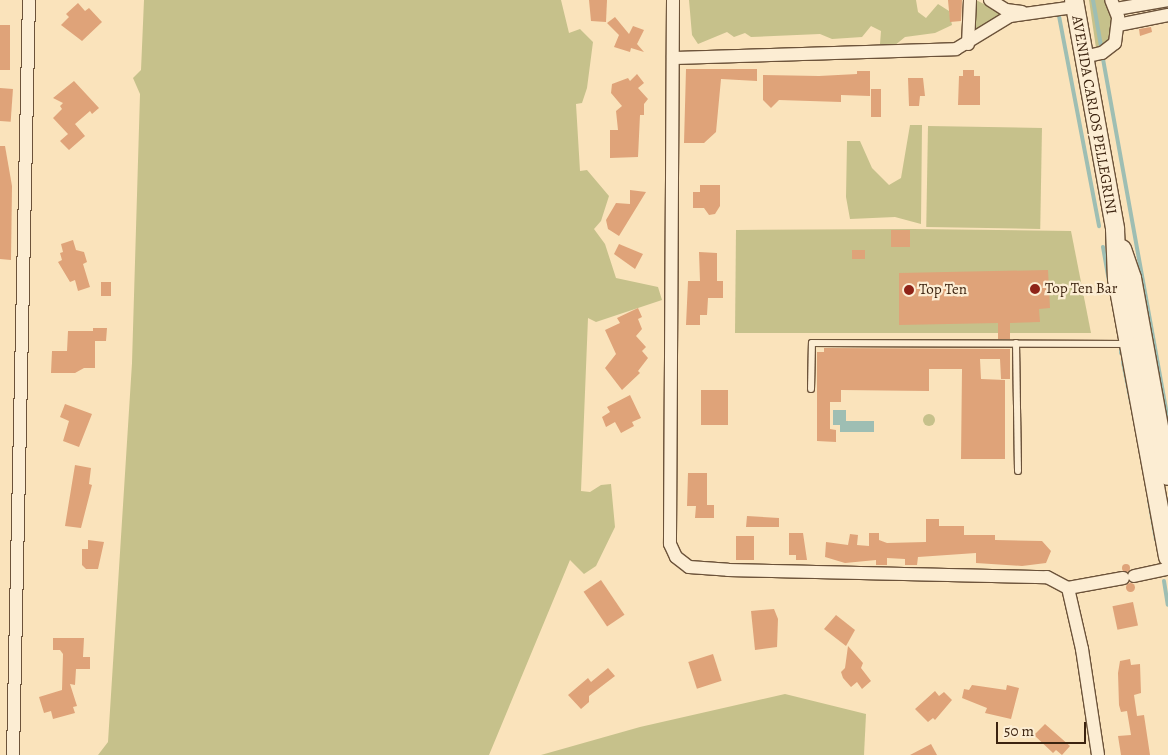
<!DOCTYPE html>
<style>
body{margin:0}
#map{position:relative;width:1168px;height:755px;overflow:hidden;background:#fae3bb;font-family:Alegreya,serif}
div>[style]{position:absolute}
.green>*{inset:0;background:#c6c18b;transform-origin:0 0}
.round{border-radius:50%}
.water>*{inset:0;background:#9ebeb3}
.stream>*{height:4px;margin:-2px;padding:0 2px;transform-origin:2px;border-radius:2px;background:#9ebeb3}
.building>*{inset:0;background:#dfa379;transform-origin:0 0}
.roads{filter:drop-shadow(1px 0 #6c533a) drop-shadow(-1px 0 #6c533a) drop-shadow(0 1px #6c533a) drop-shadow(0 -1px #6c533a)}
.service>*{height:6px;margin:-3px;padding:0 3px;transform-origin:3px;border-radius:3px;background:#fcedd3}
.minor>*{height:12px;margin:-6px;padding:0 6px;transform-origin:6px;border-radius:6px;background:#fcedd3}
.secondary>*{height:18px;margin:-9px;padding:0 9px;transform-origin:9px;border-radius:9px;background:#fcedd3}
.dots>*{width:14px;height:14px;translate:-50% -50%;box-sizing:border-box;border:2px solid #fcedd3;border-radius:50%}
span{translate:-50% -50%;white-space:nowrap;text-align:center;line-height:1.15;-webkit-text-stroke:4.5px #fcedd3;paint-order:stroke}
.street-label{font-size:15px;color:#3c230f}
.poi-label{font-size:15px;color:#3c230f}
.left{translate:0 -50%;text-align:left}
.scale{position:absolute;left:996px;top:722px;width:90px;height:22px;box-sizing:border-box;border:2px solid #3c230f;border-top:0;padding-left:6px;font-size:15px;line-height:18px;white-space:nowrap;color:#3c230f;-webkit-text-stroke:4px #fcedd3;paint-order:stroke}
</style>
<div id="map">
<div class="green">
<i style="clip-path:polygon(144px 0,561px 0,569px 33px,580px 29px,593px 42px,587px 88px,582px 103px,576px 104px,580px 171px,587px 170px,609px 196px,601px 221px,594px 229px,605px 244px,616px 278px,658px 287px,662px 300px,596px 322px,588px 318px,581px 491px,590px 492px,601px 485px,611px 484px,615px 527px,596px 566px,584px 574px,570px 560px,489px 755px,98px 755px,108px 742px,132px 363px,140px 94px,133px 78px,141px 70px)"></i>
<i style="clip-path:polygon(689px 0,916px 0,918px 12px,926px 18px,938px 4px,949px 11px,952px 25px,935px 33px,905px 37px,894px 46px,880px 44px,881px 31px,871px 26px,862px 37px,832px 39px,820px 34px,751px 37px,745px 33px,734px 37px,727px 32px,698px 44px,692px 35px)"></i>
<i style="clip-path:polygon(976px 0,1005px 15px,976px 34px)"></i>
<i style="clip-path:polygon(1089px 0,1107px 0,1111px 7px,1113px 36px,1100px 49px,1096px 48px)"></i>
<i style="clip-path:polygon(910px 125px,922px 125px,921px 224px,895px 217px,850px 219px,846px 197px,847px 141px,860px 141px,872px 168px,889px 185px,901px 178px)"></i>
<i style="left:928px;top:126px;width:114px;height:101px;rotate:1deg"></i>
<i style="clip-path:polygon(913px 229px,1071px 231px,1091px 333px,735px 333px,736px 230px)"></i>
<i class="round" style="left:923px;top:414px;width:12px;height:12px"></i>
<i style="clip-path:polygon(785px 694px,866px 714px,864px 755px,541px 755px,640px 727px)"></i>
</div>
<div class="water">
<i style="clip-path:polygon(833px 410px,846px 410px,846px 421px,874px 421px,874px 432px,840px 432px,840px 425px,833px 425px)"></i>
</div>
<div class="stream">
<i style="left:1093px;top:0;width:47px;rotate:80.1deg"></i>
<i style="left:1059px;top:16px;width:214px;rotate:79.2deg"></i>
<i style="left:1103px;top:59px;width:368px;rotate:79.8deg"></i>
<i style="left:1103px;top:247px;width:36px;rotate:80deg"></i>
<i style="left:1121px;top:349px;width:4px;rotate:90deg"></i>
<i style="left:1123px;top:362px;width:41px;rotate:78.7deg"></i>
<i style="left:1149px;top:500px;width:40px;rotate:80deg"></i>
<i style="left:1164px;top:581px;width:24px;rotate:81deg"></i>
</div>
<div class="building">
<i style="clip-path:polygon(589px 0,607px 0,606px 22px,591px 21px)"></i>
<i style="clip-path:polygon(948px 0,962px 0,961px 21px,950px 22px)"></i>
<i style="clip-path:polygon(78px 3px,85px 11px,89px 8px,102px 22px,82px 41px,61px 25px,69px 17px,66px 14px)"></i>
<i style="clip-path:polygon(615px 17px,629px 34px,633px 26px,644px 30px,637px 44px,644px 52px,631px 48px,630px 52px,614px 47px,619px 35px,607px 23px)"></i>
<i style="left:0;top:25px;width:10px;height:45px"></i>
<i style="clip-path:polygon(1151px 27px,1152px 32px,1140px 36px,1139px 29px)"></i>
<i style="clip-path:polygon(686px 69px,757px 69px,757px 81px,721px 79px,716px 132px,704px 143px,684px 143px)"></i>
<i style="clip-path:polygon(963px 70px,974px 70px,974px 76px,980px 76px,980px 105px,958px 105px,959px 76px,963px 76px)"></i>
<i style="clip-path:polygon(857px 71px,870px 71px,870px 96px,841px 95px,841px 102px,779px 100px,771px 108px,763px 100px,763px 75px,819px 76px,857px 74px)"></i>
<i style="clip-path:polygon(637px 74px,644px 83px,638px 88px,648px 99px,644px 104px,644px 115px,640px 115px,638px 157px,610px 158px,610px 130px,618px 130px,616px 111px,622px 106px,611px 93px,612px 84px,628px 78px,630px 81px)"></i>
<i style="clip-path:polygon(908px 78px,923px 78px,925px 96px,920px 96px,919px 106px,909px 106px)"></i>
<i style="clip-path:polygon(74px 81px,99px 108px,92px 114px,90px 111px,75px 124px,85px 136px,69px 150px,60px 141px,68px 134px,53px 118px,62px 109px,60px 106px,63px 103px,53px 98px)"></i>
<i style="left:0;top:88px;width:13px;height:33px;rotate:4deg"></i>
<i style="left:871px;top:89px;width:10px;height:28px"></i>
<i style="clip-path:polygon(0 146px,5px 146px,12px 186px,11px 260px,0 259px)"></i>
<i style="clip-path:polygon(700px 185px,720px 185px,720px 206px,715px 214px,709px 215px,704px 208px,693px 208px,693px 192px,700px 192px)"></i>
<i style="clip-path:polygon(630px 190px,646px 192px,619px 236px,608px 229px,606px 220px,616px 203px,630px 204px)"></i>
<i style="left:891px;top:230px;width:19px;height:17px"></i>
<i style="clip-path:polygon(73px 240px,76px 250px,84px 252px,87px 262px,83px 264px,90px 287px,78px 291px,75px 280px,70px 282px,58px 262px,62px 260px,60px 253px,63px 252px,61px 244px)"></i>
<i style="clip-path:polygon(619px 244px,643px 254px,635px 269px,614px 254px)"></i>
<i style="left:852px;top:250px;width:13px;height:9px"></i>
<i style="clip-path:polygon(699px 252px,717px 253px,717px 281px,723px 281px,723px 298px,708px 298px,707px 315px,700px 315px,700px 325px,686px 325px,688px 281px,700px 281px)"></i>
<i style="clip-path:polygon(1048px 270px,1050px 308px,1039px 309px,1040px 322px,1010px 323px,1010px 339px,998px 339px,998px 323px,899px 325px,899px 273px)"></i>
<i style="left:101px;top:282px;width:10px;height:14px"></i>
<i style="clip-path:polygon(638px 308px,642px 317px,638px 319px,642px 329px,636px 336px,646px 347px,642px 351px,648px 358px,638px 371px,640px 373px,622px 390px,605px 368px,616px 354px,605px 330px,620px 323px,617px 318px)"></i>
<i style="clip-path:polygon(93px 328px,107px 328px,106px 341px,95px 341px,95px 368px,84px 368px,75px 373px,51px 373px,52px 351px,67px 351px,68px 331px,93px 331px)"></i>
<i style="clip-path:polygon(824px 348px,1010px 349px,1010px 379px,1001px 379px,1000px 359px,980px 359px,981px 379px,1005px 380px,1005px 459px,961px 459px,962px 369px,929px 369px,929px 391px,841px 390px,841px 402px,830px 402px,830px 429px,836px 430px,836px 442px,817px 441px,817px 352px,824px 352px)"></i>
<i style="left:701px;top:390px;width:27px;height:35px"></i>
<i style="clip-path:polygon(630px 395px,641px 418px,632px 422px,634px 426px,621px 433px,615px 422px,606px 427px,602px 417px,610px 412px,607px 407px)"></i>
<i style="clip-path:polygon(65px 404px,92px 414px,79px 447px,63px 441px,69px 421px,60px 417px)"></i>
<i style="clip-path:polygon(75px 465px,91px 468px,89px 484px,92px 485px,81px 528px,65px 526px)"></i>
<i style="clip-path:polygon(688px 473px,707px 473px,707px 505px,714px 505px,714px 518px,695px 518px,696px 506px,687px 506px)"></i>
<i style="clip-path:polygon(747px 516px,779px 518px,779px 527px,746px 527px)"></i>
<i style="clip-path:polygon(926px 519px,939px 519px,939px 526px,964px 526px,964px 535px,995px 535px,995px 540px,1042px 541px,1051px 551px,1046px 563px,1022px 566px,976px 563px,976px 553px,918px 557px,917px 565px,905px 565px,905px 559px,887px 558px,887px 565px,876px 565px,876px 560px,845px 563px,825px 557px,826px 542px,848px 545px,850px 534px,858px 535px,857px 545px,869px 546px,869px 533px,879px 533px,879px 540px,887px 543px,926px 542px)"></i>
<i style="clip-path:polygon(789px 533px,803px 533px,807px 560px,796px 560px,796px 555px,789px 555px)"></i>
<i style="left:736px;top:536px;width:18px;height:24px"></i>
<i style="clip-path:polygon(88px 540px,104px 542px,98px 569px,86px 569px,82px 565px,82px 549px,88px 549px)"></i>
<i class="round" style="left:1122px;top:564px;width:8px;height:8px"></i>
<i style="left:601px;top:580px;width:42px;height:21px;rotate:56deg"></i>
<i class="round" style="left:1125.5px;top:582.5px;width:9px;height:9px"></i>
<i style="left:1133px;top:602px;width:24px;height:21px;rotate:78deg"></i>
<i style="clip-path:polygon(774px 609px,778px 619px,777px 647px,755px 650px,751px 611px)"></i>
<i style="clip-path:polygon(836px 615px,855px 630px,846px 646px,824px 629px)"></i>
<i style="clip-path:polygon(53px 638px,84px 638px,83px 657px,90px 657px,90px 669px,76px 669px,75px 685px,70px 684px,77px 706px,73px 707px,75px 713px,53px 719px,51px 711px,44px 713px,39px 697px,62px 690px,63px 654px,60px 650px,53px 650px)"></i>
<i style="clip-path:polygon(848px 646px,863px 663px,861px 668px,871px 681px,862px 689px,857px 682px,851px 687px,843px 678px,841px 672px,845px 668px)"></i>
<i style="left:713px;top:654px;width:28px;height:26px;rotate:72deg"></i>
<i style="clip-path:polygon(1130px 659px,1131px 665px,1140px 664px,1141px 693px,1134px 695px,1137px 716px,1144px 715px,1150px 755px,1121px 755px,1118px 736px,1131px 735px,1127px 711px,1121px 712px,1119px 705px,1118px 673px,1120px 661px)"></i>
<i style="clip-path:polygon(608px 668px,615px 676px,589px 696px,589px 702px,581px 709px,568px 695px,588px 678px,591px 682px)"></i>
<i style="clip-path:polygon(972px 685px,1006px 690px,1007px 685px,1019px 688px,1011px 719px,985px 713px,987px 708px,962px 698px,964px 689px,969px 690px)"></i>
<i style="clip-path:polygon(935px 691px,939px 696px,944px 692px,952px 700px,935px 720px,933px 718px,928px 722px,915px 709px)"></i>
<i style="clip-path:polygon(1045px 724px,1070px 746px,1062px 755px,1056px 750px,1053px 753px,1034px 735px)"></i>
<i style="clip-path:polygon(931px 744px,937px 755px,910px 755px)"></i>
</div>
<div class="roads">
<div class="service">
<i style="left:1016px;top:343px;width:128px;rotate:89.1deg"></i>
<i style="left:811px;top:389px;width:46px;rotate:-88.8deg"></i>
<i style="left:812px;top:343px;width:316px;rotate:0.2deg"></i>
</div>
<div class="minor">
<i style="left:673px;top:0;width:544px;rotate:90.32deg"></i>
<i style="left:670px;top:544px;width:14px;rotate:65deg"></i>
<i style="left:676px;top:557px;width:16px;rotate:38deg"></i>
<i style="left:689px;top:567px;width:39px;rotate:4deg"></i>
<i style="left:728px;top:570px;width:319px;rotate:1.3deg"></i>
<i style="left:1047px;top:577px;width:24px;rotate:28deg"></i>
<i style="left:1068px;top:588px;width:63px;rotate:77.1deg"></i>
<i style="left:1082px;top:649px;width:107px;rotate:81.4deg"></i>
<i style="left:990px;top:0;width:19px;rotate:32deg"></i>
<i style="left:1006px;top:10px;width:16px;rotate:7deg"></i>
<i style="left:1116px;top:9px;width:53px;rotate:-9.8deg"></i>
<i style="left:1118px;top:25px;width:51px;rotate:-11.3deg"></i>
<i style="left:968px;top:44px;width:44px;rotate:-87.4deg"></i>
<i style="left:1084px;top:57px;width:18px;rotate:-13deg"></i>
<i style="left:1102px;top:53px;width:16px;rotate:-38deg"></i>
<i style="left:1115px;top:43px;width:26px;rotate:-83deg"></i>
<i style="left:1118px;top:17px;width:18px;rotate:-112deg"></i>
<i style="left:673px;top:58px;width:283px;rotate:-1.8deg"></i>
<i style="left:956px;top:49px;width:63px;rotate:-31.4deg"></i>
<i style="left:1010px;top:16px;width:66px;rotate:-7.9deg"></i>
<i style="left:1134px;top:576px;width:35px;rotate:-12deg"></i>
<i style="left:1068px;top:588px;width:56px;rotate:-10.3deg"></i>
<i style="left:13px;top:755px;width:755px;rotate:-88.79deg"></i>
</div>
<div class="secondary">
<i style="left:1074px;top:0;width:233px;rotate:79.8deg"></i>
<i style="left:1115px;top:229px;width:50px;rotate:87.7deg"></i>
<i style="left:1117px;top:279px;width:283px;rotate:79.6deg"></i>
<i style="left:1122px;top:249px;width:31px;rotate:71deg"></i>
<i style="left:1132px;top:278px;width:201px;rotate:79.7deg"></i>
</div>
</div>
<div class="dots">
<i style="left:1035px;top:289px;background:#8f2418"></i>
<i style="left:909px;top:290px;background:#8f2418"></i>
</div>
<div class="street-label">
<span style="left:1094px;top:115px;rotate:80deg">AVENIDA CARLOS PELLEGRINI</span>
</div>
<div class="poi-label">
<span class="left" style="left:1045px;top:289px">Top Ten Bar</span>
<span class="left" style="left:919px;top:290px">Top Ten</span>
</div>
<div class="scale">50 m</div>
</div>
